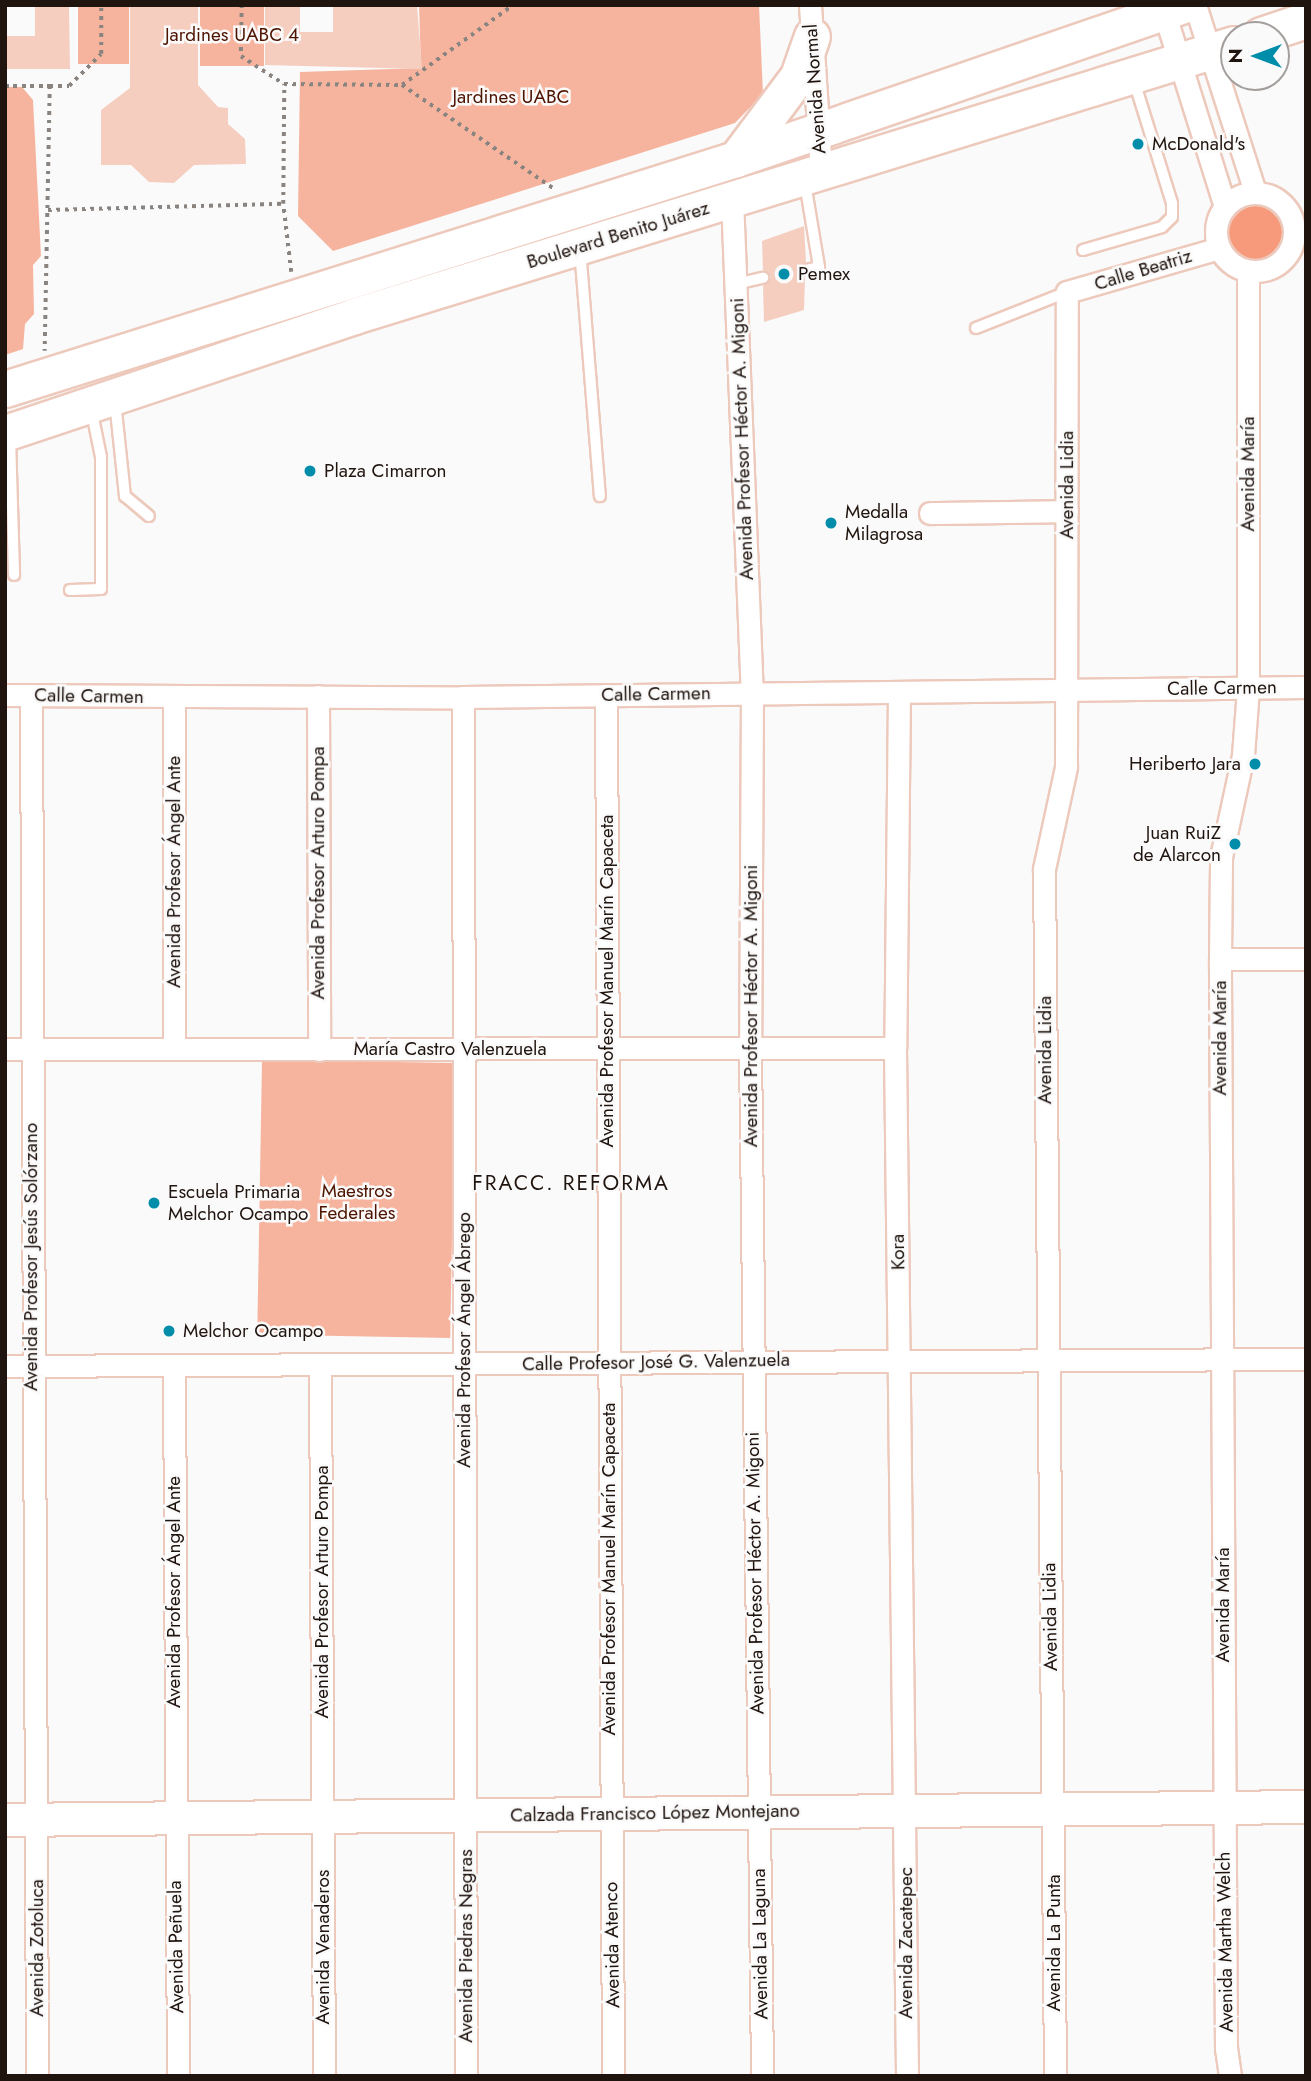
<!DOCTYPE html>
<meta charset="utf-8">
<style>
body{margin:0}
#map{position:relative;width:1311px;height:2081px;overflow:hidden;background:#fafafa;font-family:Jost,sans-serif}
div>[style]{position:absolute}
.green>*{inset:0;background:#f6b49e;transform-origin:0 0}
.water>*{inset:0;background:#f79a7b}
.round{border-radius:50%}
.building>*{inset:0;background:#f5cec0}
.path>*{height:3.5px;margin-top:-1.75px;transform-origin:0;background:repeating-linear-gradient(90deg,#8a8481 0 3.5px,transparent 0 8.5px)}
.roads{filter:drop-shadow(2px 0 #edc9bc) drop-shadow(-2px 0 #edc9bc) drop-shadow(0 2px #edc9bc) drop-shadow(0 -2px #edc9bc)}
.lane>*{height:10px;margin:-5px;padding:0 5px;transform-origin:5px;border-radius:5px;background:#fff}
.street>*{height:21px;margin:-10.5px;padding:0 10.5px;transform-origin:10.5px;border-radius:10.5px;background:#fff}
.street>.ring{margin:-10.5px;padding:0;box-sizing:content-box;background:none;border:21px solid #fff;border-radius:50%}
.secondary>*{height:32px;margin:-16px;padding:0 16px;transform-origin:16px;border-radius:16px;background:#fff}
.primary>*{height:35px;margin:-17.5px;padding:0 17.5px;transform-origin:17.5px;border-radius:17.5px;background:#fff}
.dots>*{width:19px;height:19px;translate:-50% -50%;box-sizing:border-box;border:4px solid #fafafa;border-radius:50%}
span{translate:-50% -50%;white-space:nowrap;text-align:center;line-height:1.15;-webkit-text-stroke:5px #fafafa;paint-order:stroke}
.park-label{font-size:19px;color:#4d1400}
.street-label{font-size:19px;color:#20140f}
.poi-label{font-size:19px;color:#20140f}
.left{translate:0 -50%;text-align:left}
.right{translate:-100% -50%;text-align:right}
.neighbourhood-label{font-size:21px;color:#20140f;letter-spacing:2px}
.frame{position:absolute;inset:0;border:7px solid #20140f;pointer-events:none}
.north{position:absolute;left:1220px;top:21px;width:70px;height:70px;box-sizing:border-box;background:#fafafa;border:2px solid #a39e9c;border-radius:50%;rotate:270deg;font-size:19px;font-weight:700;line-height:28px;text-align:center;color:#20140f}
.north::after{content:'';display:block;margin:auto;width:24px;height:32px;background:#008daa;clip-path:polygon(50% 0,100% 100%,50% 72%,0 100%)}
</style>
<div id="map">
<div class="green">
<i style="left:78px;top:5px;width:51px;height:59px"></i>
<i style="left:200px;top:5px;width:64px;height:61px"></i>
<i style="clip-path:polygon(419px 5px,759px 5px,763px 94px,735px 123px,333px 251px,298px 216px,300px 72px,421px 68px)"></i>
<i style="clip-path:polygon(5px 87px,22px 87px,33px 100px,41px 256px,33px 265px,34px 314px,25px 324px,23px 349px,5px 355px)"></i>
<i style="left:455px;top:1063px;width:275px;height:193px;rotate:91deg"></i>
</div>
<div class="water">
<i class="round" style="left:1225px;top:195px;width:66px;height:66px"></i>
</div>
<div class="building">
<i style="clip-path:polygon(35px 5px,69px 5px,70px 69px,5px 69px,5px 36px,35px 36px)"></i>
<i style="clip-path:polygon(130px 5px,198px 5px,198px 85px,218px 107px,228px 108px,228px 124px,245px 139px,246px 164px,194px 165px,174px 183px,149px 182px,131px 165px,101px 165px,101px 110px,130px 88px)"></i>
<i style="clip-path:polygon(265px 5px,300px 5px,300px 32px,333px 32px,333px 5px,417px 5px,422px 69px,265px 65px)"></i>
<i style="clip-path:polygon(804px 226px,806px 262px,798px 271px,805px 278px,804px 310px,764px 322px,763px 286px,771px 277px,763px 270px,762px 241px)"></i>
</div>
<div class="path">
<i style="left:242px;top:5px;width:51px;rotate:91.1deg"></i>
<i style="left:241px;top:56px;width:51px;rotate:33.1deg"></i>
<i style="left:402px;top:85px;width:137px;rotate:-35.8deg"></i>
<i style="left:5px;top:86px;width:45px"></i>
<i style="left:50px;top:86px;width:265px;rotate:91.1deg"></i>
<i style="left:50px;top:86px;width:19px"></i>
<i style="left:69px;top:86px;width:45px;rotate:-45deg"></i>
<i style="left:101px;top:54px;width:49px;rotate:-90deg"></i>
<i style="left:48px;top:210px;width:235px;rotate:-1.5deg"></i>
<i style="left:291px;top:272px;width:68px;rotate:-96.7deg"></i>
<i style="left:283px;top:204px;width:120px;rotate:-89.5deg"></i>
<i style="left:284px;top:84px;width:118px;rotate:0.5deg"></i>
<i style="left:402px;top:85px;width:183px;rotate:34.3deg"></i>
</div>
<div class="roads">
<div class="lane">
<i style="left:805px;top:183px;width:85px;rotate:80.5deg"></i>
<i style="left:819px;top:267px;width:13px;rotate:167deg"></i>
<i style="left:580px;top:249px;width:248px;rotate:85.4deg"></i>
<i style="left:1083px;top:250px;width:82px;rotate:-16.2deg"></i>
<i style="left:1162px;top:227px;width:14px;rotate:-45deg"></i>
<i style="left:1172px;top:217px;width:14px;rotate:-90deg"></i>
<i style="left:1172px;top:203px;width:128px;rotate:-107.3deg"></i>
<i style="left:736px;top:284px;width:28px;rotate:-13deg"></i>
<i style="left:976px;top:328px;width:98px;rotate:-21.6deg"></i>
<i style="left:115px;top:401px;width:96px;rotate:84deg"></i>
<i style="left:125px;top:496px;width:31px;rotate:40deg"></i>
<i style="left:10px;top:438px;width:137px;rotate:88.3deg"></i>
<i style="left:70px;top:590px;width:31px;rotate:-2deg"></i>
<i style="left:101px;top:589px;width:132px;rotate:-90deg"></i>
<i style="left:101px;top:457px;width:50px;rotate:-101.5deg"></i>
</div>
<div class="street">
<i style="left:810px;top:5px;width:167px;rotate:86.2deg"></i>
<i style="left:1195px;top:5px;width:196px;rotate:72.2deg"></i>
<i style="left:1164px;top:12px;width:204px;rotate:72.6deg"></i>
<i class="ring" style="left:1216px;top:193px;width:57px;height:57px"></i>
<i style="left:732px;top:199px;width:494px;rotate:87.7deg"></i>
<i style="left:752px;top:693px;width:354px;rotate:90.3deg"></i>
<i style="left:750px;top:1047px;width:1029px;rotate:89.33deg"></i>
<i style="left:930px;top:513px;width:137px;rotate:-0.8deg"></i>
<i style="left:899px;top:693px;width:355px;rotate:90.6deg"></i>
<i style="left:895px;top:1048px;width:1028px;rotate:89.33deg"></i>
<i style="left:5px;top:695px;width:458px;rotate:0.3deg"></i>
<i style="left:463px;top:697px;width:843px;rotate:-0.68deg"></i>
<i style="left:31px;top:695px;width:1381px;rotate:89.75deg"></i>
<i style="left:606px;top:695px;width:1381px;rotate:89.71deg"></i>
<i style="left:318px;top:696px;width:354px;rotate:89.8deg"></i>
<i style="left:463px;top:697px;width:1379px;rotate:89.88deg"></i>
<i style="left:1220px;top:959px;width:86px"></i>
<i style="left:174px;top:1048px;width:351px;rotate:-90deg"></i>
<i style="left:5px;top:1049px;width:890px;rotate:-0.06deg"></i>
<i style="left:320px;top:1365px;width:711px;rotate:89.68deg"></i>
<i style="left:5px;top:1366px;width:1301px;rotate:-0.31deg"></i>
<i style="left:174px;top:1366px;width:710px;rotate:89.68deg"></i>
<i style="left:1055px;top:2076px;width:1207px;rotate:-90.52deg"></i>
<i style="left:1044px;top:869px;width:104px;rotate:-77.8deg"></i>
<i style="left:1066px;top:767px;width:475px;rotate:-89.9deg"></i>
<i style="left:1067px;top:292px;width:158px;rotate:-16.1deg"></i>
<i style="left:1230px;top:2076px;width:27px;rotate:-98deg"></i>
<i style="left:1226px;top:2049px;width:1090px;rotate:-90.32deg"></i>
<i style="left:1220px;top:959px;width:102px;rotate:-89.4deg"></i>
<i style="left:1221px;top:857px;width:104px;rotate:-77.8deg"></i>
<i style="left:1243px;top:755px;width:67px;rotate:-85.7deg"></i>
<i style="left:1248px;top:688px;width:416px;rotate:-90deg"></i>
</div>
<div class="secondary">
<i style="left:5px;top:1820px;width:1301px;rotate:-0.57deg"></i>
</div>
<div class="primary">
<i style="left:1261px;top:35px;width:47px;rotate:-18.4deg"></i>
<i style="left:736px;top:159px;width:104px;rotate:-53.2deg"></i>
<i style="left:798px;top:76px;width:42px;rotate:-70.7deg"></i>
<i style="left:5px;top:389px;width:766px;rotate:-17.47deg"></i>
<i style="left:736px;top:159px;width:474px;rotate:-19deg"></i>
<i style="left:5px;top:433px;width:368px;rotate:-18.5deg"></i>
<i style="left:354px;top:316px;width:921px;rotate:-17.18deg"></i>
</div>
</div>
<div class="dots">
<i style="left:1138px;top:144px;background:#008daa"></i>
<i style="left:784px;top:274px;background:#008daa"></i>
<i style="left:310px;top:471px;background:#008daa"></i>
<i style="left:831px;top:523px;background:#008daa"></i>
<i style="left:1255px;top:764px;background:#008daa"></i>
<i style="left:1235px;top:844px;background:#008daa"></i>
<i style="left:154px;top:1203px;background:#008daa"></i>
<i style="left:169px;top:1331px;background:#008daa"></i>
</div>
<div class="park-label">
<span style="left:232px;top:35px">Jardines UABC 4</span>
<span style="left:511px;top:97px">Jardines UABC</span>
<span style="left:357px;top:1202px">Maestros<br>Federales</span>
</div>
<div class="street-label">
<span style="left:815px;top:89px;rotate:-94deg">Avenida Normal</span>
<span style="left:618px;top:235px;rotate:-17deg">Boulevard Benito Juárez</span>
<span style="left:1143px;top:270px;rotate:-17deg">Calle Beatriz</span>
<span style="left:742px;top:439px;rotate:-92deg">Avenida Profesor Héctor A. Migoni</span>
<span style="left:1248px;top:474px;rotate:-90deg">Avenida María</span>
<span style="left:1067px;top:485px;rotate:-90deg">Avenida Lidia</span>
<span style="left:1222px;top:688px;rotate:-1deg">Calle Carmen</span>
<span style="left:656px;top:694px;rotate:-1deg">Calle Carmen</span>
<span style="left:89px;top:696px;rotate:1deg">Calle Carmen</span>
<span style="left:174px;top:872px;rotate:-90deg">Avenida Profesor Ángel Ante</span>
<span style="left:318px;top:873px;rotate:-90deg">Avenida Profesor Arturo Pompa</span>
<span style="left:607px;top:981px;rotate:-90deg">Avenida Profesor Manuel Marín Capaceta</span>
<span style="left:751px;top:1006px;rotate:-90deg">Avenida Profesor Héctor A. Migoni</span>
<span style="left:1220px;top:1038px;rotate:-90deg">Avenida María</span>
<span style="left:450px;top:1049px">María Castro Valenzuela</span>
<span style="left:1045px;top:1050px;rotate:-90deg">Avenida Lidia</span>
<span style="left:898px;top:1252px;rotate:-91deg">Kora</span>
<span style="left:31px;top:1257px;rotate:-90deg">Avenida Profesor Jesús Solórzano</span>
<span style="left:464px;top:1340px;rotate:-90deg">Avenida Profesor Ángel Ábrego</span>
<span style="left:656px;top:1362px;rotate:-1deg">Calle Profesor José G. Valenzuela</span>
<span style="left:609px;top:1569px;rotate:-90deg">Avenida Profesor Manuel Marín Capaceta</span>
<span style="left:755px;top:1573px;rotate:-91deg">Avenida Profesor Héctor A. Migoni</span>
<span style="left:174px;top:1592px;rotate:-90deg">Avenida Profesor Ángel Ante</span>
<span style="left:322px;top:1592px;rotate:-90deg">Avenida Profesor Arturo Pompa</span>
<span style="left:1223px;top:1605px;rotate:-90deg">Avenida María</span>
<span style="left:1050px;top:1617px;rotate:-91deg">Avenida Lidia</span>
<span style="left:655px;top:1813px;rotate:-1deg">Calzada Francisco López Montejano</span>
<span style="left:1225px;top:1942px;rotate:-91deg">Avenida Martha Welch</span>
<span style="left:906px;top:1943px;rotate:-90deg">Avenida Zacatepec</span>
<span style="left:1054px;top:1943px;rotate:-90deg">Avenida La Punta</span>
<span style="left:760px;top:1944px;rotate:-91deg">Avenida La Laguna</span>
<span style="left:612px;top:1945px;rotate:-91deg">Avenida Atenco</span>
<span style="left:466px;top:1946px;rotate:-90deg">Avenida Piedras Negras</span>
<span style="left:176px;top:1947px;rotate:-91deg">Avenida Peñuela</span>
<span style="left:323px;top:1947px;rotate:-90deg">Avenida Venaderos</span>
<span style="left:37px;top:1948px;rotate:-90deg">Avenida Zotoluca</span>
</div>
<div class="poi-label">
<span class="left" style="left:1152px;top:144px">McDonald's</span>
<span class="left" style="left:798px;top:274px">Pemex</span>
<span class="left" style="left:324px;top:471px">Plaza Cimarron</span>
<span class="left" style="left:845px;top:523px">Medalla<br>Milagrosa</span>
<span class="right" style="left:1241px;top:764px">Heriberto Jara</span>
<span class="right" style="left:1221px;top:844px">Juan RuiZ<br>de Alarcon</span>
<span class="left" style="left:168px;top:1203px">Escuela Primaria<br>Melchor Ocampo</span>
<span class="left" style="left:183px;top:1331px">Melchor Ocampo</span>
</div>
<div class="neighbourhood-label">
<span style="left:571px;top:1183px">FRACC. REFORMA</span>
</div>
<div class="frame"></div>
<div class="north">N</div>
</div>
